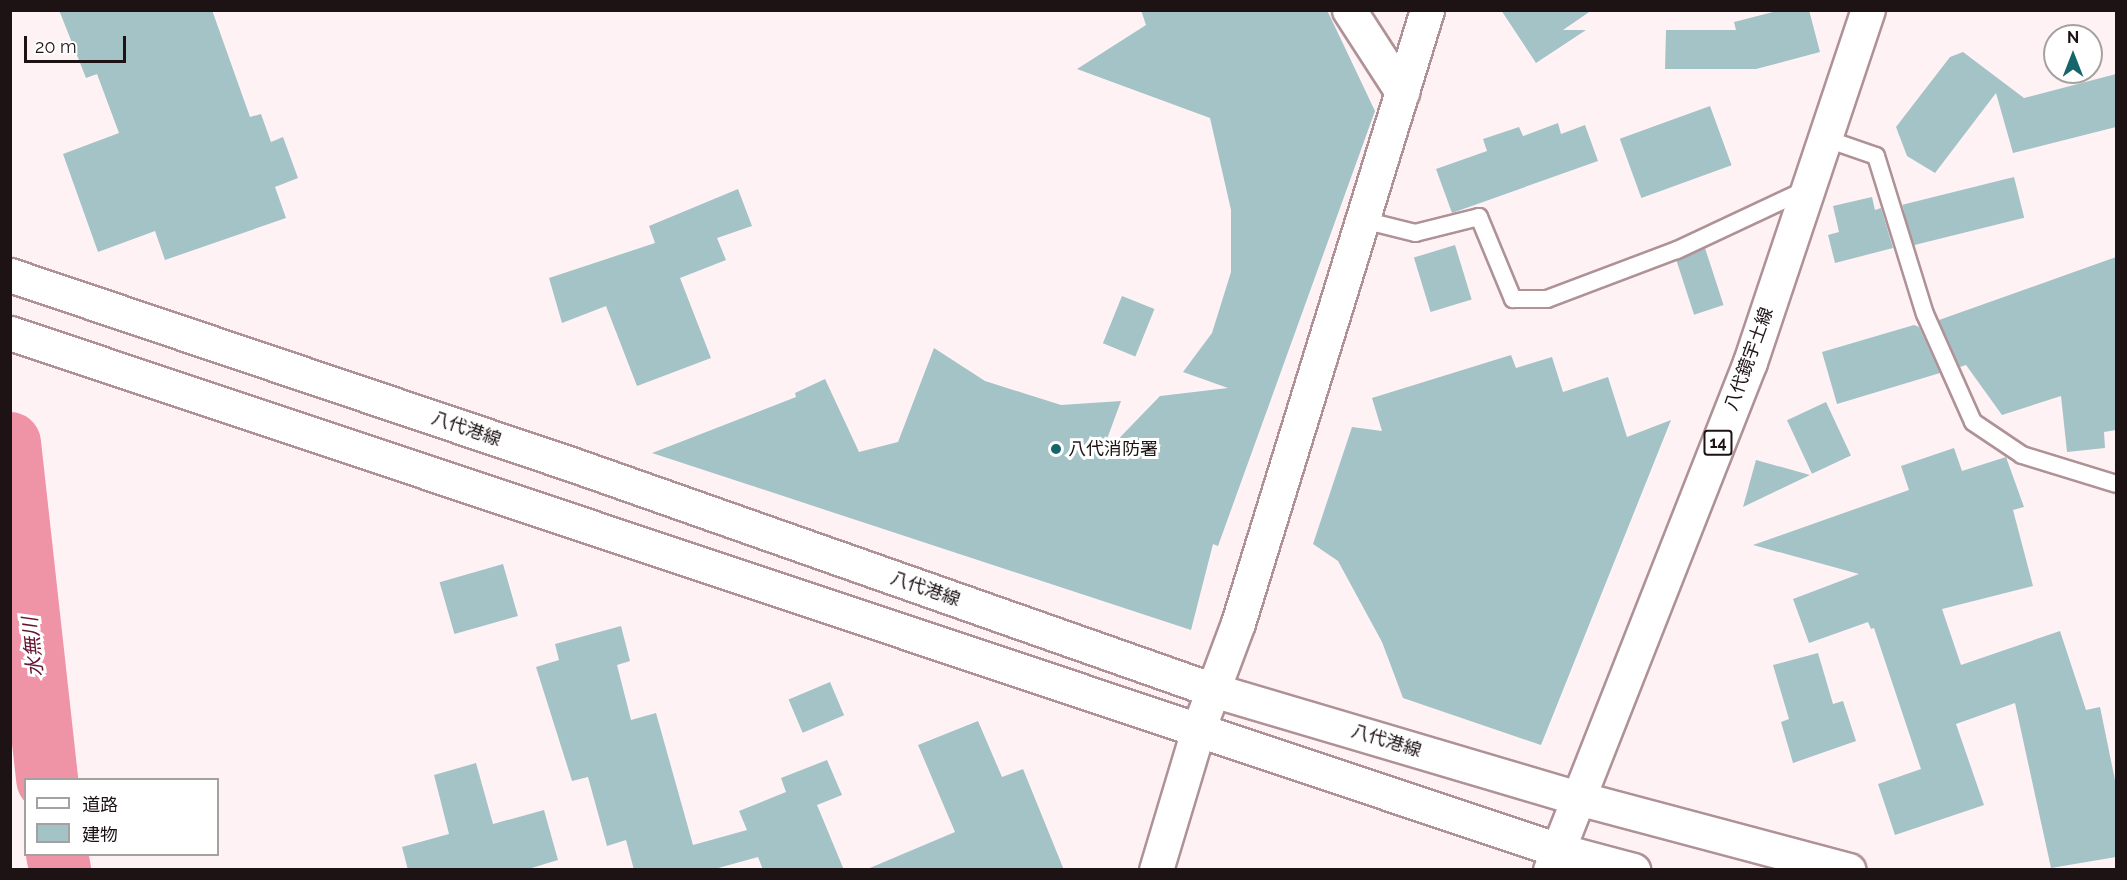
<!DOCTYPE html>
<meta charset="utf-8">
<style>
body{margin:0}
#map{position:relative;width:2127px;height:880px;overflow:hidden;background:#fff2f4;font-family:Raleway,"Noto Sans JP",sans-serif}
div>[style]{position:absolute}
.river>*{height:62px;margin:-31px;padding:0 31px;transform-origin:31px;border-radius:31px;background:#ef93a7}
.building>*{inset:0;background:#a3c3c7;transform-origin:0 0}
.roads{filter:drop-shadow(2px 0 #ae9297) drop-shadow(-2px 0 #ae9297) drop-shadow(0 2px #ae9297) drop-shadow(0 -2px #ae9297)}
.lane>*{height:16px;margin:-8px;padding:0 8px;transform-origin:8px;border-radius:8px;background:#fff}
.street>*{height:33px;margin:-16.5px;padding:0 16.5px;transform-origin:16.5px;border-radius:16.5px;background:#fff}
.secondary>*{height:33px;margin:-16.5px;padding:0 16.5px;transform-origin:16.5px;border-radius:16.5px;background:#fff}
.primary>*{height:33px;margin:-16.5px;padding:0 16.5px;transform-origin:16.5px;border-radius:16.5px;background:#fff}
.dots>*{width:16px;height:16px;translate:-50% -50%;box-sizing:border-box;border:3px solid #fff;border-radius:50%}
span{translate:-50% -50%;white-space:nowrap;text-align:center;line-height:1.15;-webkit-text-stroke:6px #fff;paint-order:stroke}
.shield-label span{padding:2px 4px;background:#fff;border:2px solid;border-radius:4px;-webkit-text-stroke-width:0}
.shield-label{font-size:16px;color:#1d1315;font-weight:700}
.street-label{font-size:18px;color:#1d1315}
.poi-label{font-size:18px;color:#1d1315}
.left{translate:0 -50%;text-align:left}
.water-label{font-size:20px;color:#65152f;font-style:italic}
.frame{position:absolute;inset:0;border:12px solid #1d1315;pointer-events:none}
.legend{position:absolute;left:24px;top:778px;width:195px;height:78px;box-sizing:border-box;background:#fff;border:2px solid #a5a1a1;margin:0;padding:8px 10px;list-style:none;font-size:18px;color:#1d1315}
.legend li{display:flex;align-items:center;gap:12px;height:30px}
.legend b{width:30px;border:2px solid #a5a1a1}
.north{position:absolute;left:2043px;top:24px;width:60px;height:60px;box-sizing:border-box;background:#fff;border:2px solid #a5a1a1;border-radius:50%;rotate:0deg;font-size:16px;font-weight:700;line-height:24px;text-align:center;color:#1d1315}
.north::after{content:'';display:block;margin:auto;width:21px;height:27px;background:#17656c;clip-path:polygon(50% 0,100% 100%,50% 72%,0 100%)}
.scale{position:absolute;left:24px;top:36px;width:102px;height:27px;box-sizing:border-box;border:3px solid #1d1315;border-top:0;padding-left:8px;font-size:18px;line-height:21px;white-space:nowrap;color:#1d1315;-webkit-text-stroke:4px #fff;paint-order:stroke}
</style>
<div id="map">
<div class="river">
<i style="left:10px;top:443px;width:339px;rotate:83.7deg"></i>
<i style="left:57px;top:854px;width:16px;rotate:79deg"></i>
</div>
<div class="building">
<i style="clip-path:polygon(59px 10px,212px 10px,250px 117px,261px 114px,271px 142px,283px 137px,298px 178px,275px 187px,286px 218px,165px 260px,155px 231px,98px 252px,63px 154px,119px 133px,97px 74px,86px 78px)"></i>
<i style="clip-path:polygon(1141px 10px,1327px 10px,1375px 111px,1218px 546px,1213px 544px,1191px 630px,652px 453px,796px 397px,795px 393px,825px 379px,859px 452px,898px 442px,934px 348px,985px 381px,1061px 405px,1121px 401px,1100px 458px,1160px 396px,1228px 388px,1183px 372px,1212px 333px,1231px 272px,1231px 210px,1210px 118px,1077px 69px,1146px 25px)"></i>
<i style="clip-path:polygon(1501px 10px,1592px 10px,1563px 30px,1586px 30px,1536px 63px)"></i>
<i style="clip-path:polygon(1781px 10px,1809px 10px,1820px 52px,1756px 69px,1665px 69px,1666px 30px,1736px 30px,1734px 22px)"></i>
<i style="clip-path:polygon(1963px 52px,2024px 98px,2116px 74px,2116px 127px,2013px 153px,1996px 93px,1935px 173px,1907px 156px,1896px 127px,1950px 57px)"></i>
<i style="left:1710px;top:106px;width:63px;height:96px;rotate:70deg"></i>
<i style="clip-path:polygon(1558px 123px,1561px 134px,1585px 125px,1598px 161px,1452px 213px,1436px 169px,1487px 151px,1483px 139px,1519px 127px,1523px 136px)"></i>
<i style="left:2014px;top:177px;width:42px;height:115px;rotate:76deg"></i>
<i style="clip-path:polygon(738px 189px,752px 226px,717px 238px,726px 260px,680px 278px,711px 358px,637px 386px,606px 306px,562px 323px,549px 278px,655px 243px,649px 226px)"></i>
<i style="clip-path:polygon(1872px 197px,1875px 210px,1881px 208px,1893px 248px,1835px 263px,1828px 235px,1839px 232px,1833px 206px)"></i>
<i style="left:1455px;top:245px;width:57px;height:43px;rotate:73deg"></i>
<i style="left:1705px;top:248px;width:60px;height:31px;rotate:72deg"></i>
<i style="clip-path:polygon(2116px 257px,2116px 430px,2104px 432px,2105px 448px,2067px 452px,2061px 396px,2002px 415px,1966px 365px,1960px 367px,1939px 320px)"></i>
<i style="left:1122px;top:296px;width:35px;height:51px;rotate:22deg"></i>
<i style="clip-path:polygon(1914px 325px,1919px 327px,1940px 373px,1837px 404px,1822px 352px)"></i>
<i style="clip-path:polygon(1511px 355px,1516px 368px,1552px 357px,1563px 392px,1608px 377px,1627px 437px,1671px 420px,1541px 745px,1403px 698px,1382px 642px,1338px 561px,1313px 544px,1352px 427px,1382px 431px,1372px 398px)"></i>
<i style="left:1826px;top:402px;width:59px;height:43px;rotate:65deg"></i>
<i style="clip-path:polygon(1954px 448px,1962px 471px,2006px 457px,2024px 507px,2013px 510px,2033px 586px,1942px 609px,1961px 665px,2060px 631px,2086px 710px,2100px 707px,2116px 785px,2116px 857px,2051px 868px,2015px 703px,1956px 724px,1984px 805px,1895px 835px,1878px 784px,1921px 769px,1874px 628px,1871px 629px,1868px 622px,1809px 643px,1793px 599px,1859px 574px,1753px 545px,1909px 490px,1901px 466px)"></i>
<i style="clip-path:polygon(1756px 460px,1810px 475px,1743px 507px)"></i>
<i style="left:503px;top:564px;width:54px;height:66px;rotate:74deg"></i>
<i style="clip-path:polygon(621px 626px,630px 661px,617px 665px,631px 720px,656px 713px,693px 845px,747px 830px,739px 811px,786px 792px,781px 778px,827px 760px,842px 795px,817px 805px,844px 870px,763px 870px,758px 857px,711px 870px,634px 870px,626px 840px,607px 846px,588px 777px,572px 781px,536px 667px,559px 660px,555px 644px)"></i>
<i style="clip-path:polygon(1818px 653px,1833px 704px,1843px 701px,1856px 741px,1793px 763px,1781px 722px,1789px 719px,1773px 665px)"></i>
<i style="left:830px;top:682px;width:36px;height:45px;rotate:67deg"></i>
<i style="clip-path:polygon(978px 721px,1002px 777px,1023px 769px,1064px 870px,865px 870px,955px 832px,918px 745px)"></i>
<i style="clip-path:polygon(476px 763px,493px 824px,544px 810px,558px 860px,525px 870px,408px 870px,402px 847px,449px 834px,434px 775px)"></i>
</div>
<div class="roads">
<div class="lane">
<i style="left:1824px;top:138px;width:55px;rotate:19.1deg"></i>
<i style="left:1876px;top:156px;width:165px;rotate:72.8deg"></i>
<i style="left:1925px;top:314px;width:118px;rotate:66deg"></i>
<i style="left:1973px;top:422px;width:59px;rotate:34deg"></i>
<i style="left:2022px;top:455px;width:98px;rotate:17.1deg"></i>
<i style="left:1363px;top:220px;width:54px;rotate:14deg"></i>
<i style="left:1415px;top:233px;width:66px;rotate:-14deg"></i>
<i style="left:1479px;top:217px;width:89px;rotate:67.5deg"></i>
<i style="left:1513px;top:299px;width:34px"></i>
<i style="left:1547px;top:299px;width:139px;rotate:-20.7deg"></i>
<i style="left:1677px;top:250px;width:144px;rotate:-25.1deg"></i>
</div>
<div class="street">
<i style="left:1349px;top:10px;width:98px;rotate:57.1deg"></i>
<i style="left:1156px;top:870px;width:146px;rotate:-73.3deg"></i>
<i style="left:1198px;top:730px;width:114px;rotate:-69.5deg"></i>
<i style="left:1238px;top:623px;width:641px;rotate:-72.86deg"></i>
</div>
<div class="secondary">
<i style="left:10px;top:275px;width:592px;rotate:18.62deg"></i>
<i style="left:571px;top:464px;width:681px;rotate:19.39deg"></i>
<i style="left:1213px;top:690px;width:381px;rotate:16.5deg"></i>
<i style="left:1578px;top:798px;width:280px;rotate:14.9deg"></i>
<i style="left:10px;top:333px;width:1632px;rotate:18.47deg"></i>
<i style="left:1558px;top:850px;width:78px;rotate:14.9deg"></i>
</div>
<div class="primary">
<i style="left:1550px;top:870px;width:546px;rotate:-68.51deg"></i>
<i style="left:1750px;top:362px;width:371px;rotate:-71.5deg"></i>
</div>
</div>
<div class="dots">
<i style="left:1056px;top:449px;background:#17656c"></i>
</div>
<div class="shield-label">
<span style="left:1718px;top:443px">14</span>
</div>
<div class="street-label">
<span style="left:1749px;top:359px;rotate:-70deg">八代鏡宇土線</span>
<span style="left:466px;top:429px;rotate:19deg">八代港線</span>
<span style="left:925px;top:589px;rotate:19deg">八代港線</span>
<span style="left:1386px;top:741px;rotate:17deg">八代港線</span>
</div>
<div class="poi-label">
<span class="left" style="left:1068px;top:449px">八代消防署</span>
</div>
<div class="water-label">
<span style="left:33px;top:647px;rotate:-96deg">水無川</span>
</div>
<div class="frame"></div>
<ul class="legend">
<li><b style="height:8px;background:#fff"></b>道路</li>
<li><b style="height:16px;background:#a3c3c7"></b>建物</li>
</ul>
<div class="north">N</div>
<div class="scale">20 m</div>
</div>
